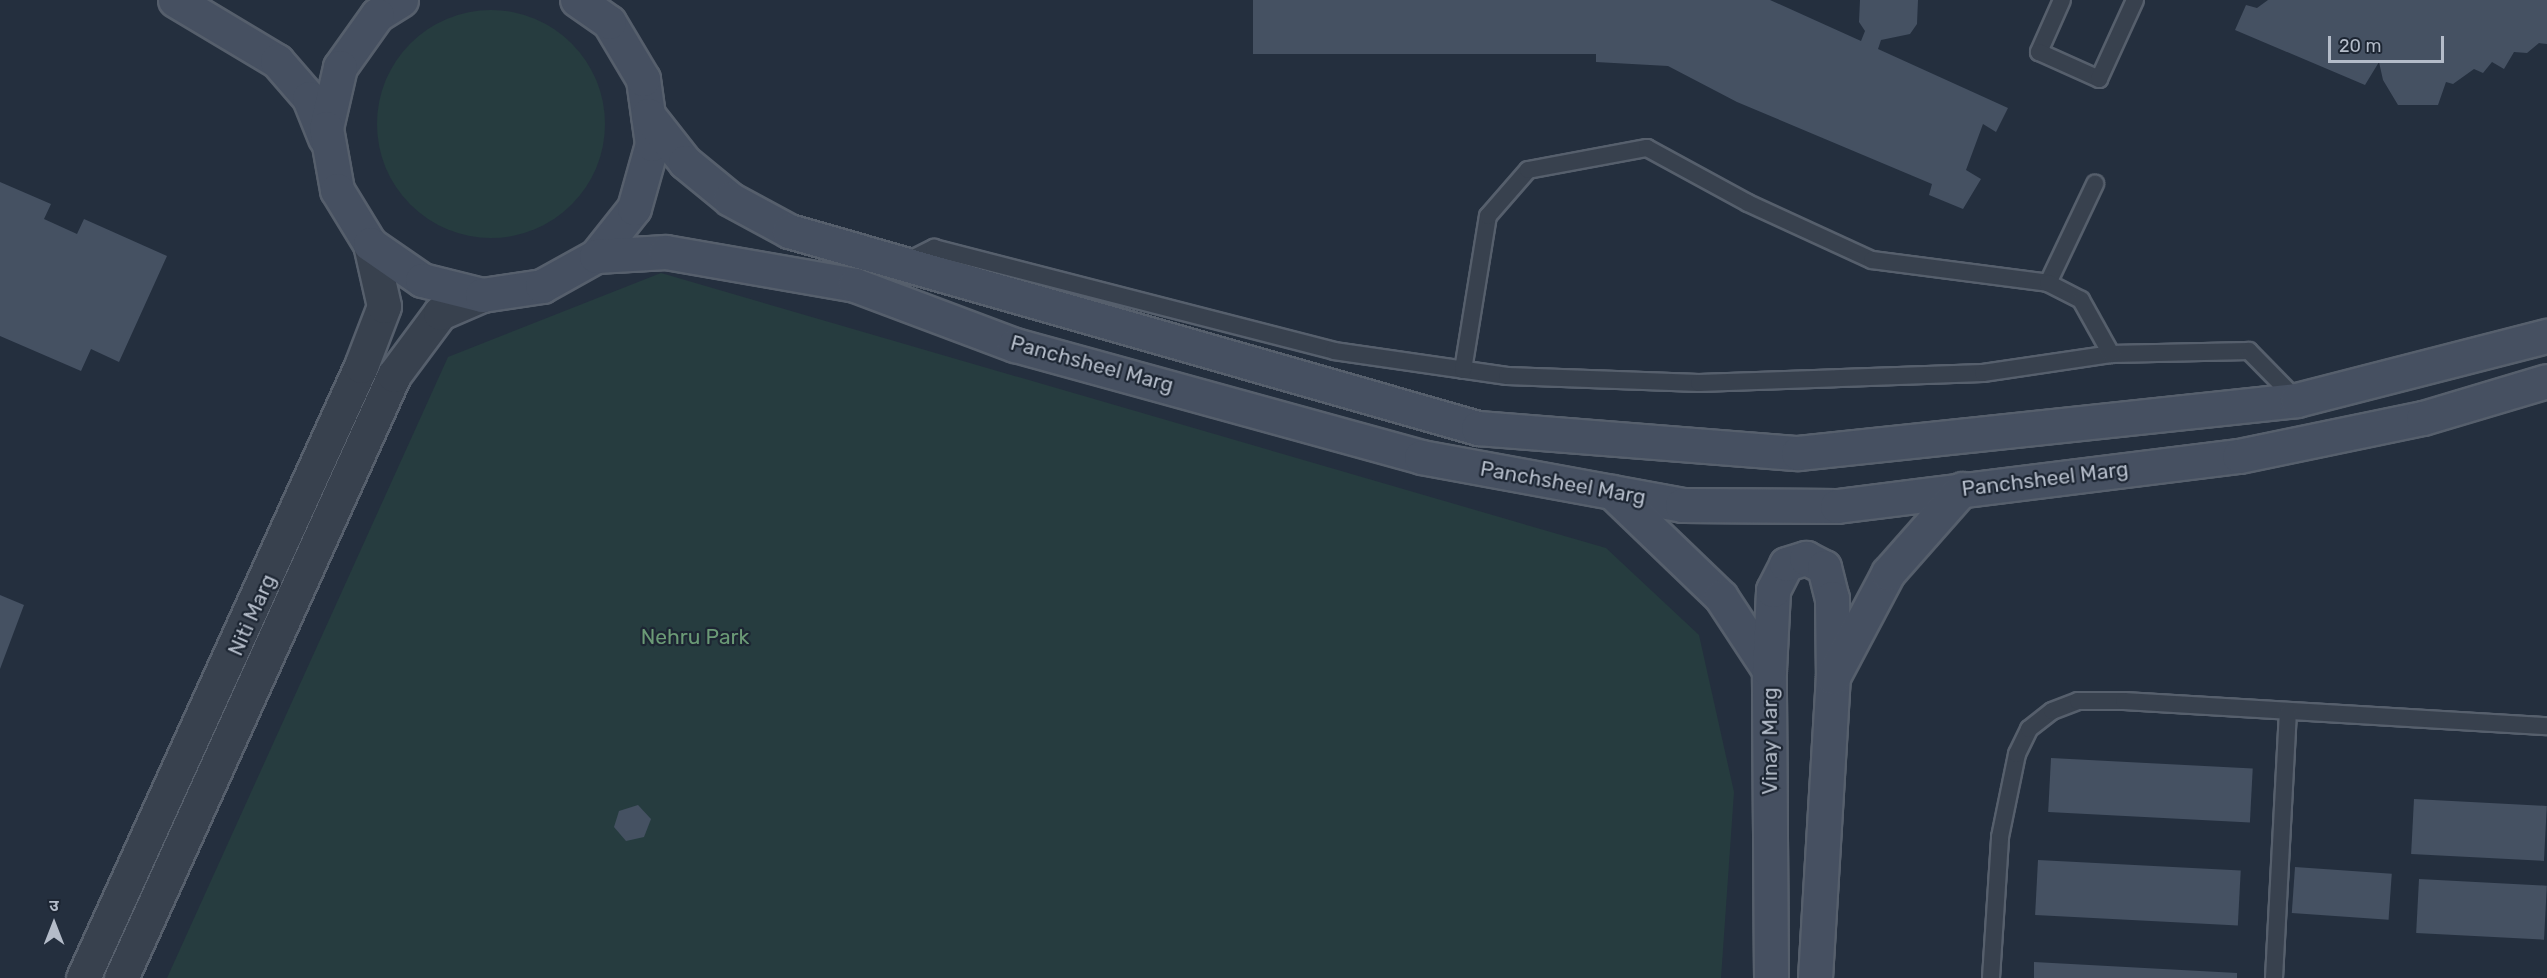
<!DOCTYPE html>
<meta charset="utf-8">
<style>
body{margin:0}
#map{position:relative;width:2547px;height:978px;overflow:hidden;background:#242f3e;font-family:Rubik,"Noto Sans Devanagari",sans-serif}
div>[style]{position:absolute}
.green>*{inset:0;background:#263c3f}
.round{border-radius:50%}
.building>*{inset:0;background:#455162;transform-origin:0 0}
.roads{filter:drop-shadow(2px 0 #565f6c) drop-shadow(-2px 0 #565f6c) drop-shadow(0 2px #565f6c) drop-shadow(0 -2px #565f6c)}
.service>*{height:16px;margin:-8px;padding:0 8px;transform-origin:8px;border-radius:8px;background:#38414e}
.tertiary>*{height:33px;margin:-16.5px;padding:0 16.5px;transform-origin:16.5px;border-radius:16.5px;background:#38414e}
.secondary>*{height:33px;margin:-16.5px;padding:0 16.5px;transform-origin:16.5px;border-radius:16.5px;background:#465061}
span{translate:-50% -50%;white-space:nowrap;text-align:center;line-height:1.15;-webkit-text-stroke:4.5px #1d2633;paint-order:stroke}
.street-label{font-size:21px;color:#b4bcc9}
.park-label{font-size:21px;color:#6b9a76}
.north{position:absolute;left:24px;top:894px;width:60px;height:60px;-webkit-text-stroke:4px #1d2633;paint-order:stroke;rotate:0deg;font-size:16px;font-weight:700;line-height:24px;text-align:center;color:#b4bcc9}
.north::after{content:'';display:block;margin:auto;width:21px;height:27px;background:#b4bcc9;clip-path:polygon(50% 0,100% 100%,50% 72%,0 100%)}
.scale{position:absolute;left:2328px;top:36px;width:116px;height:27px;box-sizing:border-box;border:3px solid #b4bcc9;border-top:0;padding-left:8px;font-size:18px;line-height:21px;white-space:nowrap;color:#b4bcc9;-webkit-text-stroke:4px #1d2633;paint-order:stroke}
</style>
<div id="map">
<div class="green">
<i class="round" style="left:377px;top:10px;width:228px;height:228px"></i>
<i style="clip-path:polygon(661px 273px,1606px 548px,1699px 635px,1734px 792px,1721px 978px,167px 978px,448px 357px)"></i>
</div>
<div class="building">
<i style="clip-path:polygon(1253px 0,1770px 0,1861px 41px,1865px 31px,1859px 22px,1860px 0,1918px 0,1917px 24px,1910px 34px,1881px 40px,1878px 49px,2008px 108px,1996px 132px,1983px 124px,1966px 170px,1981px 179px,1963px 209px,1929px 195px,1932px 184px,1737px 102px,1668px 66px,1596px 62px,1596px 54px,1253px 54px)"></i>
<i style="clip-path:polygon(2268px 0,2547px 0,2547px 44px,2539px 43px,2527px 53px,2514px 52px,2504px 69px,2492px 62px,2483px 73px,2474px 69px,2453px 84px,2446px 82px,2438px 105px,2398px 105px,2383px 80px,2379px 62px,2365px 85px,2235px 30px,2246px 5px,2257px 8px)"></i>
<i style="clip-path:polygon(0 182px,51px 204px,44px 219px,77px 234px,84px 219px,167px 256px,119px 362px,91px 349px,81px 371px,0 336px)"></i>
<i style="clip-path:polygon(0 595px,24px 605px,0 669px)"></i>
<i style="left:2051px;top:758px;width:202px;height:54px;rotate:3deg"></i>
<i style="left:2414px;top:799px;width:133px;height:55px;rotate:3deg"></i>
<i style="clip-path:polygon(638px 805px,651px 819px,644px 837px,626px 841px,614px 827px,619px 811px)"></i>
<i style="left:2038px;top:860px;width:203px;height:55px;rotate:3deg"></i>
<i style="left:2295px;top:867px;width:97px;height:46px;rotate:4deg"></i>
<i style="left:2419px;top:879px;width:128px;height:54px;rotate:3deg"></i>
<i style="clip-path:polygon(2034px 962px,2237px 973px,2237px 978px,2034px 978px)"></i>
</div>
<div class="roads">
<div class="service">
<i style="left:2062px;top:0;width:57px;rotate:113.9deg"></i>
<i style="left:2039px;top:52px;width:66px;rotate:24.2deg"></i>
<i style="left:2099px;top:79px;width:87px;rotate:-65.5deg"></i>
<i style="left:904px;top:263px;width:34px;rotate:-27deg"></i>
<i style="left:934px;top:248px;width:413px;rotate:14.4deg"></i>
<i style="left:1334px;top:351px;width:175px;rotate:8.2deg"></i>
<i style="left:1507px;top:376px;width:192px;rotate:2.1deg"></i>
<i style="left:1699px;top:383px;width:284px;rotate:-2deg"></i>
<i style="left:1983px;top:373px;width:129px;rotate:-8.4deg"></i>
<i style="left:2111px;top:354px;width:138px;rotate:-1.2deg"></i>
<i style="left:2249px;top:351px;width:69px;rotate:45.6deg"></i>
<i style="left:2048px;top:283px;width:110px;rotate:-64.6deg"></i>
<i style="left:1463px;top:370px;width:156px;rotate:-80.8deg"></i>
<i style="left:1488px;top:216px;width:61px;rotate:-49deg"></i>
<i style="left:1528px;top:170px;width:121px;rotate:-10.5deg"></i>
<i style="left:1647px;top:148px;width:115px;rotate:28.6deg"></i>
<i style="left:1748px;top:203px;width:136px;rotate:24.7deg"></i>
<i style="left:1872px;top:260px;width:177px;rotate:7.4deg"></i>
<i style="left:2048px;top:283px;width:37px;rotate:27deg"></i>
<i style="left:2081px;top:300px;width:62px;rotate:60.9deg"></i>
<i style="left:1991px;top:978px;width:141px;rotate:-86.3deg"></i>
<i style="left:2000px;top:837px;width:85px;rotate:-78.4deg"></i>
<i style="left:2017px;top:754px;width:28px;rotate:-64deg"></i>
<i style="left:2029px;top:729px;width:29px;rotate:-38deg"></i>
<i style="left:2052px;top:711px;width:28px;rotate:-21deg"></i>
<i style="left:2078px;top:701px;width:46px"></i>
<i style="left:2124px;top:701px;width:424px;rotate:3.4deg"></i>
<i style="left:2274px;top:978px;width:266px;rotate:-87deg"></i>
</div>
<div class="tertiary">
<i style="left:83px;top:978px;width:672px;rotate:-65.57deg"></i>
<i style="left:361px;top:366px;width:64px;rotate:-69deg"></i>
<i style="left:384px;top:306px;width:64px;rotate:-102.7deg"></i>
<i style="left:121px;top:978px;width:662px;rotate:-65.64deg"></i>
<i style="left:394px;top:375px;width:77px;rotate:-53.4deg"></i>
<i style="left:440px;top:313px;width:46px;rotate:-23.2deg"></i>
</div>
<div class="secondary">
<i style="left:175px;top:0;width:119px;rotate:30.9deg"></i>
<i style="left:277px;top:61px;width:49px;rotate:49.1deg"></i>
<i style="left:309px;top:98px;width:43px;rotate:68.2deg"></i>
<i style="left:401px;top:0;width:28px;rotate:148deg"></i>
<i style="left:377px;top:15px;width:64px;rotate:125.4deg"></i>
<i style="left:340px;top:67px;width:63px;rotate:102.9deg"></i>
<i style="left:326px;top:128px;width:63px;rotate:79.9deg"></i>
<i style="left:337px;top:190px;width:63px;rotate:58.6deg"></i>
<i style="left:370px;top:244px;width:63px;rotate:34.7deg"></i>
<i style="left:422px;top:280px;width:62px;rotate:14deg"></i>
<i style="left:482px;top:295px;width:61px;rotate:-8.5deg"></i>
<i style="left:542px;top:286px;width:62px;rotate:-29.1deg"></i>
<i style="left:596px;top:256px;width:61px;rotate:-51.6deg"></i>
<i style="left:634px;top:208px;width:66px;rotate:-74.3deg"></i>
<i style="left:652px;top:144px;width:66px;rotate:-97.9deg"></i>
<i style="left:643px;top:79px;width:66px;rotate:-120.8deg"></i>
<i style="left:609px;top:22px;width:39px;rotate:-145deg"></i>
<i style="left:648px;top:115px;width:60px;rotate:51.8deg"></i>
<i style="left:685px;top:162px;width:58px;rotate:39.4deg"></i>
<i style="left:730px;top:199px;width:67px;rotate:28.5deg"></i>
<i style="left:789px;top:231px;width:717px;rotate:15.96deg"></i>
<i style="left:1478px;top:428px;width:321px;rotate:4.5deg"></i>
<i style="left:1798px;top:453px;width:502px;rotate:-6.06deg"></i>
<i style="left:2297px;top:400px;width:258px;rotate:-14.4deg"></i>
<i style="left:596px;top:256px;width:70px;rotate:-3.3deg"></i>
<i style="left:666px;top:252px;width:192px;rotate:9.9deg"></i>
<i style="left:855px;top:285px;width:171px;rotate:20.6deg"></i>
<i style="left:1015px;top:345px;width:421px;rotate:15.4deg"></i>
<i style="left:1421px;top:457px;width:265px;rotate:10.4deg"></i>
<i style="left:1682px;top:505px;width:155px;rotate:0.4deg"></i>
<i style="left:1837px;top:506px;width:405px;rotate:-7.1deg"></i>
<i style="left:2239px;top:456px;width:188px;rotate:-11.7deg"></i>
<i style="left:2423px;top:418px;width:129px;rotate:-16.6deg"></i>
<i style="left:1612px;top:492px;width:151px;rotate:43.9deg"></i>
<i style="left:1721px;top:597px;width:87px;rotate:56.7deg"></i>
<i style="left:1771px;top:978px;width:308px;rotate:-90.4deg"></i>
<i style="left:1769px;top:670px;width:80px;rotate:-87.1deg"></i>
<i style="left:1773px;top:590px;width:29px;rotate:-63deg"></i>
<i style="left:1786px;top:564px;width:21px;rotate:-17deg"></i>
<i style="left:1806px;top:558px;width:20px;rotate:27deg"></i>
<i style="left:1824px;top:567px;width:32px;rotate:76deg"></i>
<i style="left:1832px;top:598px;width:79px;rotate:89.3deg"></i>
<i style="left:1815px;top:978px;width:302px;rotate:-86.6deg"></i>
<i style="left:1833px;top:677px;width:118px;rotate:-62.1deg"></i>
<i style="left:1888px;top:573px;width:112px;rotate:-48.6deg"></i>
</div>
</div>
<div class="street-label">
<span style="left:1092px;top:364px;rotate:15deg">Panchsheel Marg</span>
<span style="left:2045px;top:479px;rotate:-7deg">Panchsheel Marg</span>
<span style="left:1563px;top:483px;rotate:10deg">Panchsheel Marg</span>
<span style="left:252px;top:615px;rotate:-66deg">Niti Marg</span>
<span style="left:1770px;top:741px;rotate:-90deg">Vinay Marg</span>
</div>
<div class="park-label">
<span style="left:695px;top:637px">Nehru Park</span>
</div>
<div class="north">उ</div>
<div class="scale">20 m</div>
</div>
